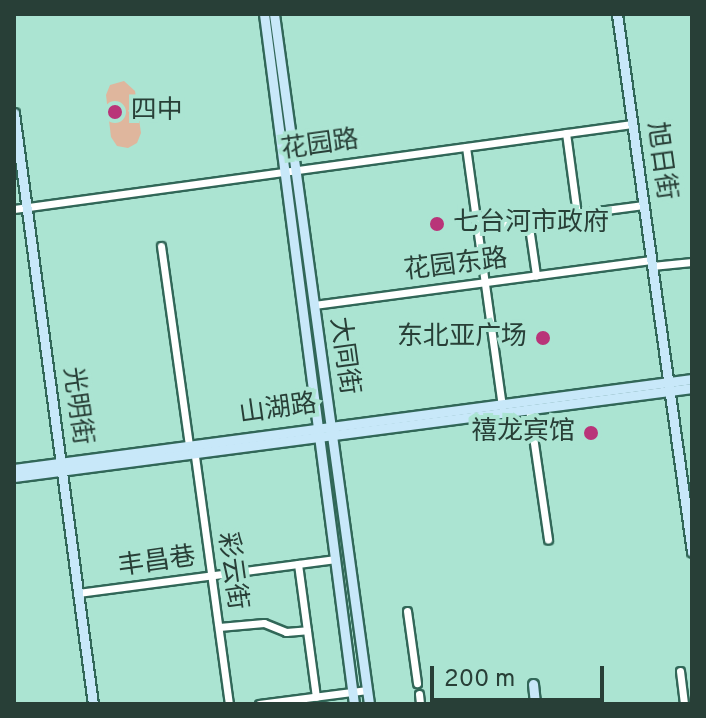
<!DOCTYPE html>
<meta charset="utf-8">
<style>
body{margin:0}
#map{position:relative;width:706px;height:718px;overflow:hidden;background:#abe4d2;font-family:Overpass,"Noto Sans SC",sans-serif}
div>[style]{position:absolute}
.green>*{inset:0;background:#dfb69d}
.roads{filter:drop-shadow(2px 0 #316758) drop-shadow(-2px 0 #316758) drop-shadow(0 2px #316758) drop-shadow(0 -2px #316758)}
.minor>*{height:7px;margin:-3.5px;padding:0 3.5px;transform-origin:3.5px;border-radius:3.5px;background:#fff}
.major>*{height:9px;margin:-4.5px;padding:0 4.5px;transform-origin:4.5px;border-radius:4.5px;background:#c8e8f9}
.dots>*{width:22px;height:22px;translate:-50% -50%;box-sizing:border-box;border:4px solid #abe4d2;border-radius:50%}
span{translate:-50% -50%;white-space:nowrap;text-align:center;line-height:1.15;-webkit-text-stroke:8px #abe4d2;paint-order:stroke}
.poi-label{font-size:26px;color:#283f37}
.left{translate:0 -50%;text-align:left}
.right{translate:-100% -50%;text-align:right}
.street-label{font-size:26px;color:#283f37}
.frame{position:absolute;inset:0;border:16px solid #283f37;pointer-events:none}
.scale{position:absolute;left:430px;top:666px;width:174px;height:36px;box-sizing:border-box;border:4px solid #283f37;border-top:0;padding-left:10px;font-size:24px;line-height:28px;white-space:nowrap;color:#283f37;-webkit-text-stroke:6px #abe4d2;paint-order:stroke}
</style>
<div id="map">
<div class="green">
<i style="clip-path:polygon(124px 81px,135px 91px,141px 133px,137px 143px,128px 148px,117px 146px,111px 137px,106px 95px,110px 85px)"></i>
</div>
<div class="roads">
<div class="minor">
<i style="left:566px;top:133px;width:82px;rotate:82.3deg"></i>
<i style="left:466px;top:147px;width:262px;rotate:82.1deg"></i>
<i style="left:14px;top:209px;width:624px;rotate:-7.83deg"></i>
<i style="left:528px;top:220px;width:56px;rotate:81.7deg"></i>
<i style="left:477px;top:227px;width:168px;rotate:-7.5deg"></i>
<i style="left:161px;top:246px;width:201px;rotate:82deg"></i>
<i style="left:652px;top:266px;width:40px;rotate:-5.7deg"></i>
<i style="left:314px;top:305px;width:340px;rotate:-7.6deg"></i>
<i style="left:529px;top:409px;width:132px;rotate:81.7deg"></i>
<i style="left:194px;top:449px;width:257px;rotate:82.2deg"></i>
<i style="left:298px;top:564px;width:134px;rotate:82.3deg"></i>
<i style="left:78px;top:593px;width:260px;rotate:-7.5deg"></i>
<i style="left:407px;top:611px;width:73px;rotate:82.1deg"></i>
<i style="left:219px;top:627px;width:45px;rotate:-5.1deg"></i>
<i style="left:264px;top:623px;width:24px;rotate:22deg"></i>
<i style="left:286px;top:632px;width:21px;rotate:-5deg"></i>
<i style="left:680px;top:671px;width:33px;rotate:83deg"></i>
<i style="left:419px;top:694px;width:10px;rotate:84deg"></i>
<i style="left:259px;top:704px;width:109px;rotate:-7.4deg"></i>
</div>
<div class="major">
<i style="left:264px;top:14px;width:696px;rotate:82.57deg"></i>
<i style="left:274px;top:14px;width:697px;rotate:82.16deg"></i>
<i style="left:617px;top:14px;width:543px;rotate:82.06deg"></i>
<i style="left:14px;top:113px;width:596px;rotate:82.39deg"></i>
<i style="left:14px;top:469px;width:684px;rotate:-7.56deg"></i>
<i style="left:14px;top:477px;width:684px;rotate:-7.48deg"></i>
<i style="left:533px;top:684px;width:20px;rotate:84deg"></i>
</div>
</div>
<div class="dots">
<i style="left:115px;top:112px;background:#b93479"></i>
<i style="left:437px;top:224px;background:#b93479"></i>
<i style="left:543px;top:338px;background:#b93479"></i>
<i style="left:591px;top:433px;background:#b93479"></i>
</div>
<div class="poi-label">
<span class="left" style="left:131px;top:112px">四中</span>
<span class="left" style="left:453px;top:224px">七台河市政府</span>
<span class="right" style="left:527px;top:338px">东北亚广场</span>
<span class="right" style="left:575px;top:433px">禧龙宾馆</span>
</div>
<div class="street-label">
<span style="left:320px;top:146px;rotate:-8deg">花园路</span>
<span style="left:660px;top:161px;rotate:82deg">旭日街</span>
<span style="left:456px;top:266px;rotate:-7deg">花园东路</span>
<span style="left:343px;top:356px;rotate:82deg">大同街</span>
<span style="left:76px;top:406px;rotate:82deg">光明街</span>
<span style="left:278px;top:410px;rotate:-8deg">山湖路</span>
<span style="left:157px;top:563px;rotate:-8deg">丰昌巷</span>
<span style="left:231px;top:571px;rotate:82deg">彩云街</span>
</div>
<div class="frame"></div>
<div class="scale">200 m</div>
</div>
